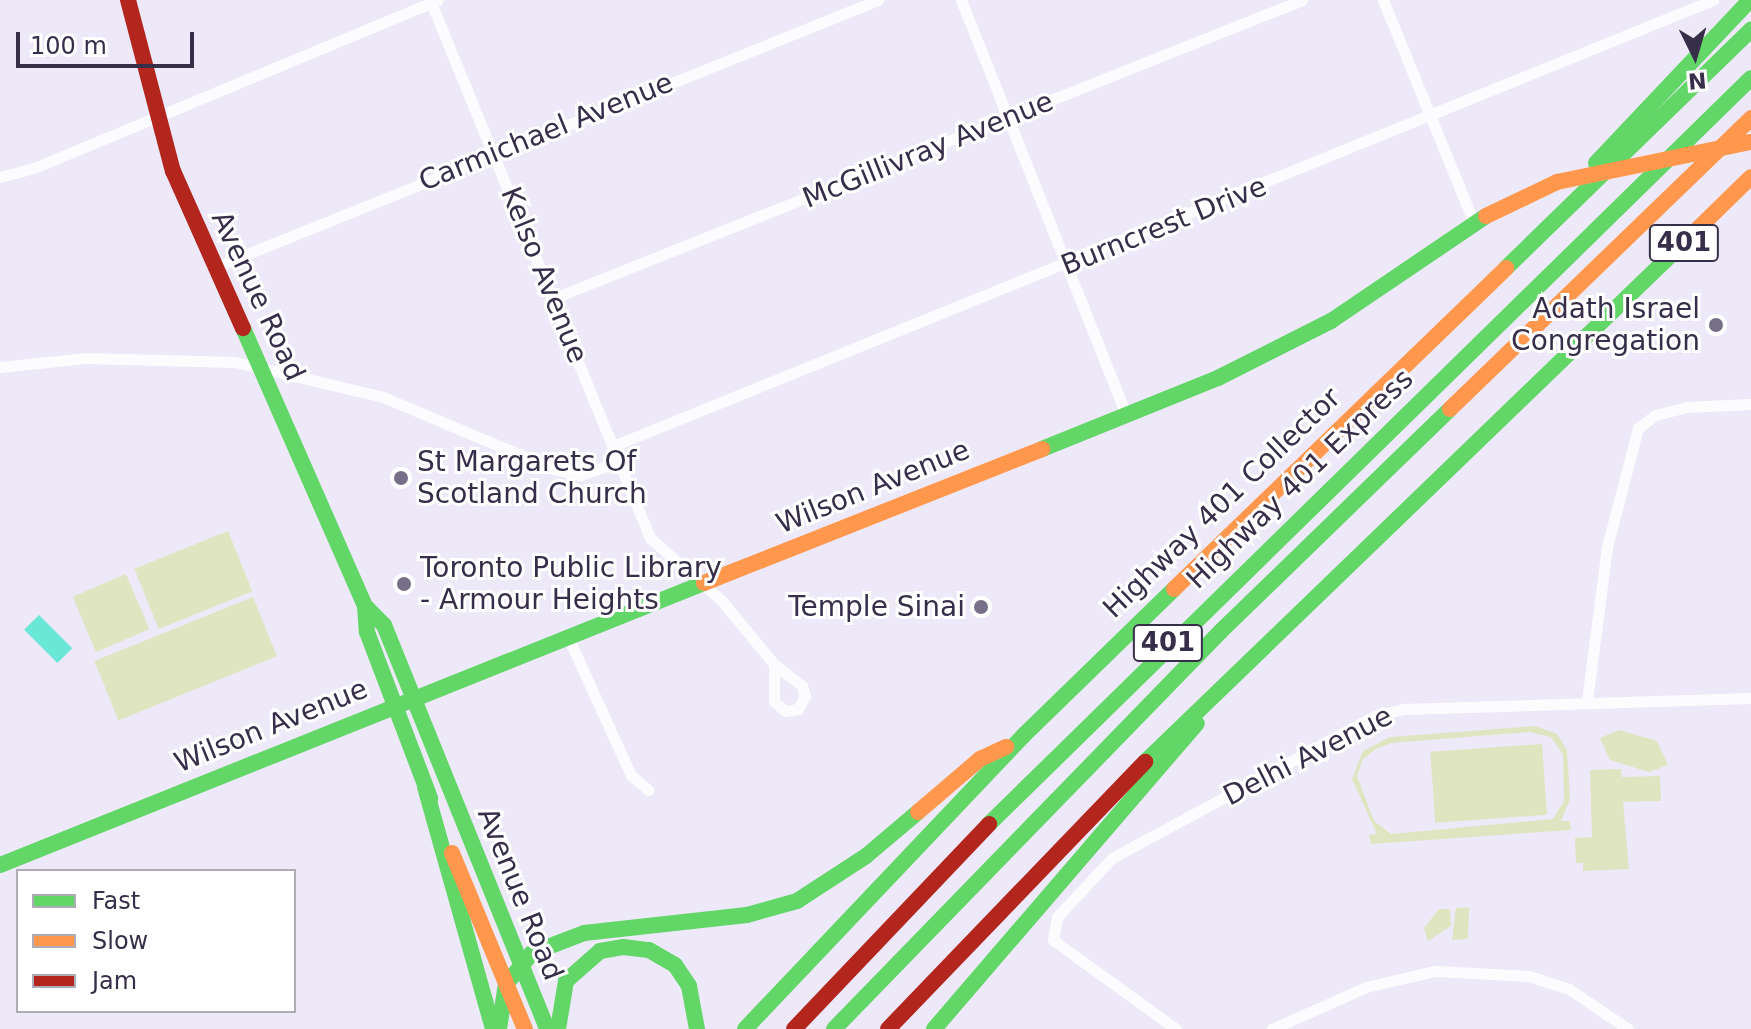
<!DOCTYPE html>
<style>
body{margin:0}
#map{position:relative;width:1751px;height:1029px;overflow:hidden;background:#eee9f9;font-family:"DejaVu Sans",sans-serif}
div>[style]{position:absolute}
.green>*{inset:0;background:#dfe5c0;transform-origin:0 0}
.water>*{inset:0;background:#6ae8d7;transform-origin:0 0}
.street>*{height:11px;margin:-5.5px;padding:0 5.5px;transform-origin:5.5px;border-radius:5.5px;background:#fcfcfe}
.fast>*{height:16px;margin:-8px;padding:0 8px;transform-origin:8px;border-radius:8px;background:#63d668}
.slow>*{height:16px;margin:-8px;padding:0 8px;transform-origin:8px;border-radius:8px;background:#ff974d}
.jam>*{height:16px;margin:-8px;padding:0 8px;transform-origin:8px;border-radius:8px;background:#b3261e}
.dots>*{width:22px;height:22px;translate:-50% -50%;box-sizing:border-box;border:4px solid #fff;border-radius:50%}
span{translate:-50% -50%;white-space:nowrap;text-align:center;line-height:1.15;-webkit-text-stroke:6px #fff;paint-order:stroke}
.shield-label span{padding:2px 6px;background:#fff;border:2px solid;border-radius:6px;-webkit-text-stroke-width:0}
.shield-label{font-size:26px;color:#372e4a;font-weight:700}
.street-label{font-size:28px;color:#372e4a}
.poi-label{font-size:28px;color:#372e4a}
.right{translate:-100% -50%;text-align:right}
.left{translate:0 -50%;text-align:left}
.legend{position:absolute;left:16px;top:869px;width:280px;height:144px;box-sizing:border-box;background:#fff;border:2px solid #afabb7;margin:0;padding:10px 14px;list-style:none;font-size:24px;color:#372e4a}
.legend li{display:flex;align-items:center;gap:16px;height:40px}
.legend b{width:40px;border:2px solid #afabb7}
.north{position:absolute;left:1655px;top:16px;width:80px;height:80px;-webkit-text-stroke:6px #fff;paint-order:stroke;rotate:175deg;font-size:22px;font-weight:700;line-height:32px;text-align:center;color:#372e4a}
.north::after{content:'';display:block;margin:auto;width:28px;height:36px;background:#372e4a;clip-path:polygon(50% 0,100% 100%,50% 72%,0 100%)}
.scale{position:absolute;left:16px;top:32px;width:178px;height:36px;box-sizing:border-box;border:4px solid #372e4a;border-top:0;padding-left:10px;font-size:24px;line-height:28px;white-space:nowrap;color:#372e4a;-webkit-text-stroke:6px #fff;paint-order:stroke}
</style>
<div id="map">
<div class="green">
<i style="left:228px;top:531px;width:65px;height:101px;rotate:68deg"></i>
<i style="left:126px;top:574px;width:60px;height:58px;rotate:67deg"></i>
<i style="left:253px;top:597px;width:64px;height:171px;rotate:68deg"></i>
<i style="clip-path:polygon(evenodd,1535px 726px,1557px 734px,1567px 750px,1570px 799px,1561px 821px,1570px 821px,1571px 830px,1371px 844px,1369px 835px,1377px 834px,1352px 779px,1363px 751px,1390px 737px,1535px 726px,1530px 732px,1551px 737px,1563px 755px,1564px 801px,1553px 819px,1391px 834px,1374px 821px,1357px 776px,1363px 759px,1376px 749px,1391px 743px,1530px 732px)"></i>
<i style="clip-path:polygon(1619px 730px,1657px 741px,1668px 765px,1649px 772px,1610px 760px,1600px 738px)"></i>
<i style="left:1542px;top:744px;width:71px;height:112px;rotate:86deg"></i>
<i style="clip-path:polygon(1621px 769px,1622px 777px,1660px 776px,1661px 801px,1623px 802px,1629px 869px,1583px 871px,1583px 863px,1576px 863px,1575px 838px,1592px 837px,1590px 770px)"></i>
<i style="clip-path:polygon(1469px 907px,1468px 939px,1452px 940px,1456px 908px)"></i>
<i style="clip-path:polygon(1439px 909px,1450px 909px,1451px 926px,1428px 941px,1424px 928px)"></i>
</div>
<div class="water">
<i style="left:39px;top:615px;width:47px;height:21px;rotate:45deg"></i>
</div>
<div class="street">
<i style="left:430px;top:0;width:581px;rotate:67.76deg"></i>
<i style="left:650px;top:538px;width:94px;rotate:41.1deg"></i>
<i style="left:721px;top:600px;width:83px;rotate:50.4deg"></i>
<i style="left:961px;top:0;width:446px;rotate:68.3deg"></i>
<i style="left:1383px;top:0;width:241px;rotate:67.8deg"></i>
<i style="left:0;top:177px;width:35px;rotate:-15deg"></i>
<i style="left:34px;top:168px;width:437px;rotate:-22.6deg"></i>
<i style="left:215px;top:267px;width:715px;rotate:-21.94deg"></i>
<i style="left:554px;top:298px;width:805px;rotate:-21.72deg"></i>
<i style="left:0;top:367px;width:85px;rotate:-6deg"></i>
<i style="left:85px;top:358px;width:150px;rotate:1.5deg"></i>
<i style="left:235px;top:362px;width:152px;rotate:13.3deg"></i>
<i style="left:383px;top:397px;width:186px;rotate:22.8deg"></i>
<i style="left:554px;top:469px;width:27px;rotate:13deg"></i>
<i style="left:580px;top:475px;width:41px;rotate:-18.4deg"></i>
<i style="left:613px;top:446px;width:1187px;rotate:-22.07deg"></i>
<i style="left:568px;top:637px;width:152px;rotate:65.5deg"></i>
<i style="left:631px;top:775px;width:23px;rotate:41deg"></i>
<i style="left:774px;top:664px;width:36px;rotate:38deg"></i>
<i style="left:802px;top:686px;width:10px;rotate:73deg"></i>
<i style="left:805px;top:696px;width:15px;rotate:118deg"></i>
<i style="left:798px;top:709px;width:13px;rotate:171deg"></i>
<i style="left:785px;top:711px;width:15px;rotate:-138deg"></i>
<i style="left:774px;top:701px;width:37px;rotate:-90deg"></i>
<i style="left:1587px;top:701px;width:155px;rotate:-82.6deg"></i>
<i style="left:1607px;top:547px;width:123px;rotate:-75.4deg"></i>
<i style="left:1638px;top:428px;width:21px;rotate:-37deg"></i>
<i style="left:1655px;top:415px;width:32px;rotate:-14deg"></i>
<i style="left:1686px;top:407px;width:65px;rotate:-2.6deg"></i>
<i style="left:1176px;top:1029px;width:152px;rotate:-144.1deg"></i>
<i style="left:1053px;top:940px;width:23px;rotate:-80deg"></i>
<i style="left:1057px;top:917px;width:81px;rotate:-47deg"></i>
<i style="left:1112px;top:858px;width:299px;rotate:-28.4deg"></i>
<i style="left:1375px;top:716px;width:29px;rotate:-14deg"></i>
<i style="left:1403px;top:709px;width:348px;rotate:-1.8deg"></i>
<i style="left:1272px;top:1029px;width:103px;rotate:-24.1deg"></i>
<i style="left:1366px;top:987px;width:71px;rotate:-13.1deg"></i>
<i style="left:1435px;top:971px;width:94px;rotate:3deg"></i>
<i style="left:1529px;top:976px;width:42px;rotate:18deg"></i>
<i style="left:1569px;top:989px;width:71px;rotate:34.1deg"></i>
</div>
<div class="fast">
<i style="left:1596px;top:163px;width:224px;rotate:-46.6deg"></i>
<i style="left:1506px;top:268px;width:342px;rotate:-44.2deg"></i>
<i style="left:243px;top:328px;width:304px;rotate:66.3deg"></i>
<i style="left:365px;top:606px;width:26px;rotate:86deg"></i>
<i style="left:367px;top:632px;width:178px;rotate:69.2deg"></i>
<i style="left:1042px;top:449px;width:190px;rotate:-22deg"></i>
<i style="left:1218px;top:378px;width:127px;rotate:-26.8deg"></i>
<i style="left:1331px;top:321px;width:187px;rotate:-34.1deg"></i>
<i style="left:365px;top:606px;width:27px;rotate:45deg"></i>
<i style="left:384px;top:625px;width:436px;rotate:68deg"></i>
<i style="left:1145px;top:762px;width:732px;rotate:-43.95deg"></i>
<i style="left:425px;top:787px;width:247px;rotate:74.3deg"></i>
<i style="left:989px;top:824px;width:1066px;rotate:-44.39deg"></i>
<i style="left:0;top:865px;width:758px;rotate:-21.83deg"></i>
<i style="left:499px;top:1029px;width:46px;rotate:-81.2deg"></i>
<i style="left:506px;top:984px;width:40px;rotate:-50deg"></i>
<i style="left:532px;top:953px;width:56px;rotate:-21deg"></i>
<i style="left:584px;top:933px;width:164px;rotate:-6.3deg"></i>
<i style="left:747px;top:915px;width:52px;rotate:-15.6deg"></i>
<i style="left:797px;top:901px;width:82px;rotate:-33.1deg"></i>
<i style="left:866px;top:856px;width:68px;rotate:-40.2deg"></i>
<i style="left:558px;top:1029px;width:49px;rotate:-80.5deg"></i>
<i style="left:566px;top:981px;width:45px;rotate:-41.4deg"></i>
<i style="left:600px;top:951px;width:23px;rotate:-10deg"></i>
<i style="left:623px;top:947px;width:26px;rotate:7deg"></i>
<i style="left:649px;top:950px;width:30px;rotate:30deg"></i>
<i style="left:675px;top:965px;width:25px;rotate:56deg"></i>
<i style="left:689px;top:986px;width:44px;rotate:79.5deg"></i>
<i style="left:745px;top:1029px;width:405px;rotate:-46.5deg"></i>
<i style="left:1024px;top:735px;width:209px;rotate:-44.2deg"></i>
<i style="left:834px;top:1029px;width:555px;rotate:-45.8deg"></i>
<i style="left:1221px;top:631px;width:319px;rotate:-44.1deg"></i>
<i style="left:934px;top:1029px;width:403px;rotate:-49.3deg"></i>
</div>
<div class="slow">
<i style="left:1486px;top:216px;width:79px;rotate:-25.6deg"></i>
<i style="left:1557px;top:182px;width:198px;rotate:-11.7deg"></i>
<i style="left:1672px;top:254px;width:110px;rotate:-44.3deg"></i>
<i style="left:1450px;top:409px;width:419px;rotate:-44deg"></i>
<i style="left:704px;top:583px;width:364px;rotate:-21.6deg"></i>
<i style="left:1174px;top:589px;width:462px;rotate:-44deg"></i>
<i style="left:918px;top:812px;width:82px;rotate:-40.5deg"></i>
<i style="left:980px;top:759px;width:29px;rotate:-25deg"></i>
<i style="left:452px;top:853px;width:191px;rotate:67.5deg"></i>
</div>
<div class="jam">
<i style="left:128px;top:0;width:177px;rotate:75.3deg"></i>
<i style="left:173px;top:171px;width:172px;rotate:66deg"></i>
<i style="left:794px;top:1029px;width:283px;rotate:-46.4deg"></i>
<i style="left:888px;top:1029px;width:371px;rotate:-46.1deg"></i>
</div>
<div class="dots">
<i style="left:1716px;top:325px;background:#776f87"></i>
<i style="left:401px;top:478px;background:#776f87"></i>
<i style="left:404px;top:584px;background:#776f87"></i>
<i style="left:981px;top:607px;background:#776f87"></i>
</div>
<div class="shield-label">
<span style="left:1684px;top:243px">401</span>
<span style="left:1168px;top:643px">401</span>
</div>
<div class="street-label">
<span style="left:546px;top:132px;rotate:-22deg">Carmichael Avenue</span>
<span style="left:928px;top:150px;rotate:-22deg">McGillivray Avenue</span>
<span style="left:1164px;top:226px;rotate:-22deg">Burncrest Drive</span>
<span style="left:544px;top:275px;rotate:68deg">Kelso Avenue</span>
<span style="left:258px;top:296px;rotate:65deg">Avenue Road</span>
<span style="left:1300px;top:479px;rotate:-44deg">Highway 401 Express</span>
<span style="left:873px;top:487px;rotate:-22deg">Wilson Avenue</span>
<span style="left:1222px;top:503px;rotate:-44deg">Highway 401 Collector</span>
<span style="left:271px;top:726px;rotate:-22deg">Wilson Avenue</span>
<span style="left:1308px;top:756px;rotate:-27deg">Delhi Avenue</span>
<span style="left:520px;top:894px;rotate:68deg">Avenue Road</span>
</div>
<div class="poi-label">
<span class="right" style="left:1700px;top:325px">Adath Israel<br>Congregation</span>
<span class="left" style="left:417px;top:478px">St Margarets Of<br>Scotland Church</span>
<span class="left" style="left:420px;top:584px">Toronto Public Library<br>- Armour Heights</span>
<span class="right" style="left:965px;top:607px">Temple Sinai</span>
</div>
<ul class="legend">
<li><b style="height:10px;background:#63d668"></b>Fast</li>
<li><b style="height:10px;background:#ff974d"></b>Slow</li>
<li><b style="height:10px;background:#b3261e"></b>Jam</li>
</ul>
<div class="north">N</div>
<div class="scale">100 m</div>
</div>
